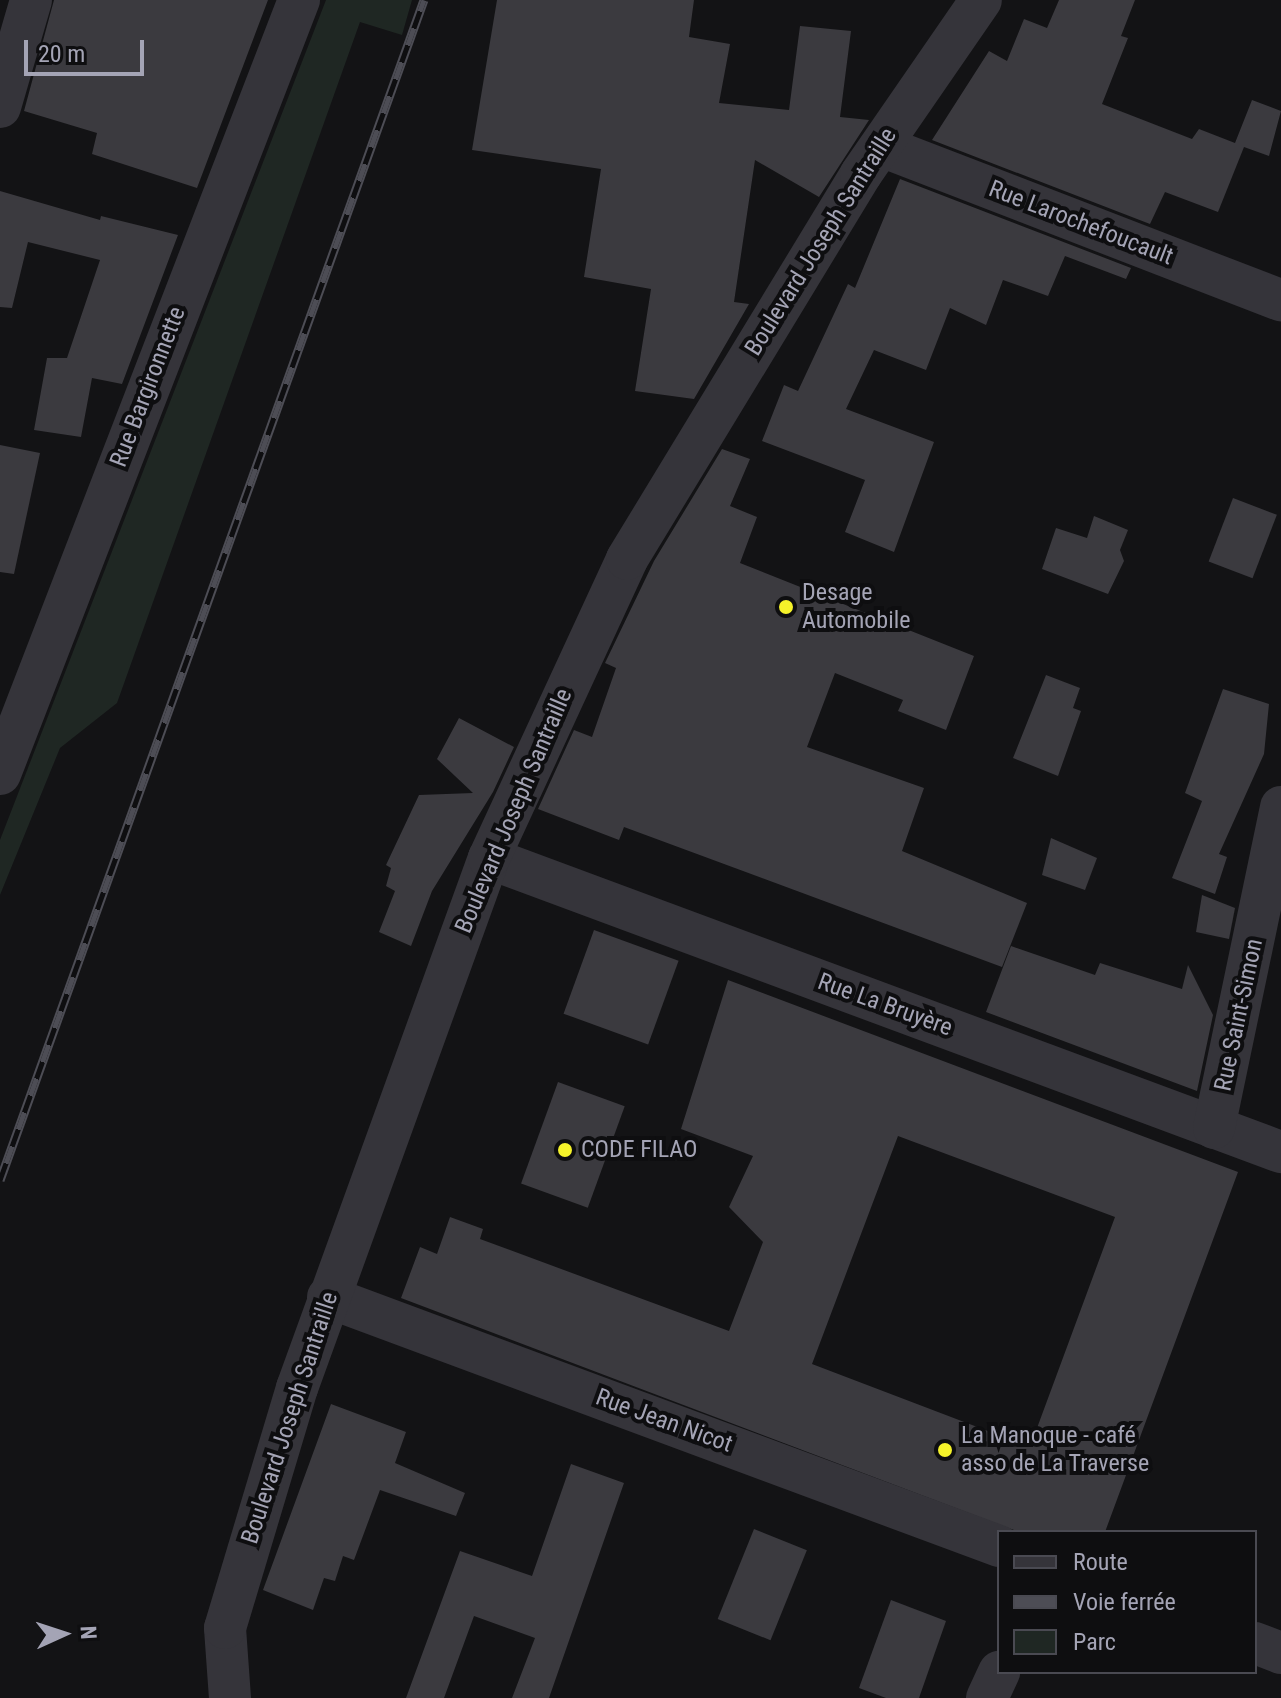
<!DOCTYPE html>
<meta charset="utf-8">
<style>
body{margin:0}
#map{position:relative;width:1281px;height:1698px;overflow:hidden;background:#131315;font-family:"Roboto Condensed",sans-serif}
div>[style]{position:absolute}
.green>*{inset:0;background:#1f2723}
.building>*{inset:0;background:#3b3a3f;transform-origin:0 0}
.minor>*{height:42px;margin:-21px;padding:0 21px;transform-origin:21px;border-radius:21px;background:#35343a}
.rail>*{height:9px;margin-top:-4.5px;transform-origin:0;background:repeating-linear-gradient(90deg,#0e0e10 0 18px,#4d4d55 0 36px);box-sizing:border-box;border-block:2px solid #4d4d55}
.dots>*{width:22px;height:22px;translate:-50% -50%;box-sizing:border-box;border:4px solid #0e0e10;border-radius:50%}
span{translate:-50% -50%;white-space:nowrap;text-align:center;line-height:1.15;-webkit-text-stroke:8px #0e0e10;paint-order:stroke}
.street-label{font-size:24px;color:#a4a4b5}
.poi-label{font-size:24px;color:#a4a4b5}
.left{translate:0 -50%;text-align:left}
.legend{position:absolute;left:997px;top:1530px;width:260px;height:144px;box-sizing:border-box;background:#0e0e10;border:2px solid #4a4a52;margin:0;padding:10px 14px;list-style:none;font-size:24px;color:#a4a4b5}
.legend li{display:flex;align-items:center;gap:16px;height:40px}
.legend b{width:40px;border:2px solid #4a4a52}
.north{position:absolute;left:24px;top:1594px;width:80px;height:80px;-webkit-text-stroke:6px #0e0e10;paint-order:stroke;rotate:87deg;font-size:22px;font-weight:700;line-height:32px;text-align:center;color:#a4a4b5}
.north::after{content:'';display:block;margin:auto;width:28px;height:36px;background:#a4a4b5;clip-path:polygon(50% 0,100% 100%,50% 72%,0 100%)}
.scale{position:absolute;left:24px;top:40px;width:120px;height:36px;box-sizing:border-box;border:4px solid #a4a4b5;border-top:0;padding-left:10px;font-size:24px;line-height:28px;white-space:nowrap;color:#a4a4b5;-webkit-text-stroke:6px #0e0e10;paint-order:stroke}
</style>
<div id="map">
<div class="green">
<i style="clip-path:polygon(326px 0,412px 0,402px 35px,360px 22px,117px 703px,60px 748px,0 895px,0 840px)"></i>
</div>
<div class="building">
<i style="clip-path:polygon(54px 0,268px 0,197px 188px,92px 154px,97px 133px,24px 111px)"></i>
<i style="clip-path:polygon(497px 0,694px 0,689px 37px,730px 44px,719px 103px,789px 110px,800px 26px,851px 31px,840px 117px,869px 120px,819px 197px,755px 160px,734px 302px,749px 304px,694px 399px,635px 391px,651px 289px,584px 277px,601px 169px,472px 150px)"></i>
<i style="clip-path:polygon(1059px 0,1135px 0,1121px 36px,1128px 38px,1102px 104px,1192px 139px,1199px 129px,1235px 143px,1252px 100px,1281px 111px,1269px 156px,1244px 147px,1218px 212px,1165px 192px,1150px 224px,932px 140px,989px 51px,1007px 61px,1024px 19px,1047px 28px)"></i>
<i style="clip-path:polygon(900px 179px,1131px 268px,1126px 279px,1065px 256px,1048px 296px,1003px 280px,986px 325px,950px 308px,926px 370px,874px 350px,846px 409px,934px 442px,894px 552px,845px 532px,865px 480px,762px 441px,784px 385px,798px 391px,848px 284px,855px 288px)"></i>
<i style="clip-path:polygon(0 191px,100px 220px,101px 216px,178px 235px,122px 384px,92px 378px,81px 437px,34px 430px,47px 358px,67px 358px,100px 260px,28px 242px,12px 308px,0 307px)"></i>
<i style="clip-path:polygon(0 445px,40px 453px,14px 574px,0 572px)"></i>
<i style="clip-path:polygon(722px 449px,750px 459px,730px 506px,757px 517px,740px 563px,974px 656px,946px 730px,898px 711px,903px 700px,835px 673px,807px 747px,924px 788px,902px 851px,1027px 903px,1002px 967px,624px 827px,619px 840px,538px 809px,574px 730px,592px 737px,616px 668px,605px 663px,654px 561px)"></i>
<i style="left:1233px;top:498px;width:47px;height:68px;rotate:21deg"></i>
<i style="clip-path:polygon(1094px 516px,1128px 530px,1120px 550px,1124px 561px,1108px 594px,1042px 569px,1056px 528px,1087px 538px)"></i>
<i style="clip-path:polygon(1046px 675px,1080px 688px,1073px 708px,1081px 711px,1058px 776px,1013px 758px)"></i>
<i style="clip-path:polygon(1223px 689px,1269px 704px,1264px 754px,1219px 854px,1227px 857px,1215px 894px,1172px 878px,1202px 801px,1185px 793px)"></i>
<i style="clip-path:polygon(459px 718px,514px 747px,493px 792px,432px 891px,411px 946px,379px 932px,395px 891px,386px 886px,391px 868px,386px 865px,419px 795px,473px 793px,437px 759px)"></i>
<i style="clip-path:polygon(1051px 838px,1097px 858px,1085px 890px,1042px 875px)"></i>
<i style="clip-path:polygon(1202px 895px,1235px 908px,1229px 939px,1196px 932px)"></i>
<i style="left:594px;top:930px;width:90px;height:89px;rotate:20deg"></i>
<i style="clip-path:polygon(1011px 946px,1095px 975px,1100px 963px,1182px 989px,1188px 965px,1213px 1015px,1197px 1091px,986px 1012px)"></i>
<i style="clip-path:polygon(evenodd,728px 980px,1238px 1172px,1105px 1532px,1019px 1532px,401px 1298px,420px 1247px,437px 1254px,450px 1217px,483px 1229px,480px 1239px,729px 1331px,763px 1242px,729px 1207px,753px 1156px,681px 1129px,728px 980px,898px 1136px,1115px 1217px,1030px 1447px,812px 1364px,898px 1136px)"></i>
<i style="left:558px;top:1082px;width:71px;height:108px;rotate:20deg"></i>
<i style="clip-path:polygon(331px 1404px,406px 1432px,395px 1463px,465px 1493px,456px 1516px,380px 1490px,354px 1560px,343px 1556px,335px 1581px,324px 1578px,313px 1610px,263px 1590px)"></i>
<i style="clip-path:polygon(571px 1464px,624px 1483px,549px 1698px,512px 1698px,535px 1638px,474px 1616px,444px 1698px,406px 1698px,460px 1551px,532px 1576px)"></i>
<i style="left:754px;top:1529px;width:57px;height:97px;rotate:22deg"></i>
<i style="clip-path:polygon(891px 1600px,946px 1621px,919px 1698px,886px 1698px,859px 1688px)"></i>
</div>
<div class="minor">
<i style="left:0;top:107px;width:111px;rotate:-73.8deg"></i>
<i style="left:881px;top:146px;width:429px;rotate:21.1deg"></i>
<i style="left:0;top:774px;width:830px;rotate:-68.88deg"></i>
<i style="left:489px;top:858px;width:845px;rotate:20.37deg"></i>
<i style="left:1214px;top:1128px;width:328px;rotate:-78.2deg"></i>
<i style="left:328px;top:1297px;width:716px;rotate:20.36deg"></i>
<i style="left:1255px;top:1643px;width:28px;rotate:21deg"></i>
<i style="left:230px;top:1698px;width:70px;rotate:-94.1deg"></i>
<i style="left:225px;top:1628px;width:251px;rotate:-73.3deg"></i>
<i style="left:297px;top:1388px;width:564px;rotate:-70.09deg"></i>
<i style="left:489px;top:858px;width:329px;rotate:-65.2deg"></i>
<i style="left:627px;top:559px;width:451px;rotate:-58.7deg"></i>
<i style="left:861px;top:174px;width:211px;rotate:-55.4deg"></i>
<i style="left:987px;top:1698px;width:29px;rotate:-65deg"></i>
</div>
<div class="rail">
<i style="left:0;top:1180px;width:1254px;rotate:-70.24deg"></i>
</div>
<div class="dots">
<i style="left:786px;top:607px;background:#f5f22a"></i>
<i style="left:565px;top:1150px;background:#f5f22a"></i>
<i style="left:945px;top:1450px;background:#f5f22a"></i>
</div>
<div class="street-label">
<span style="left:1081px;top:223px;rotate:21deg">Rue Larochefoucault</span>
<span style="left:821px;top:242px;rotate:-58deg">Boulevard Joseph Santraille</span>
<span style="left:148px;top:387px;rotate:-69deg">Rue Bargironnette</span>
<span style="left:514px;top:811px;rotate:-67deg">Boulevard Joseph Santraille</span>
<span style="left:885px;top:1005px;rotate:20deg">Rue La Bruyère</span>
<span style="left:1239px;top:1015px;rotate:-78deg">Rue Saint-Simon</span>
<span style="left:290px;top:1418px;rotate:-72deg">Boulevard Joseph Santraille</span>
<span style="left:664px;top:1421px;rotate:20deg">Rue Jean Nicot</span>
</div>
<div class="poi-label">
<span class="left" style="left:802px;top:607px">Desage<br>Automobile</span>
<span class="left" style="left:581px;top:1150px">CODE FILAO</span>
<span class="left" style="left:961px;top:1450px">La Manoque - café<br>asso de La Traverse</span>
</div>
<ul class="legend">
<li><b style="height:10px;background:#35343a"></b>Route</li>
<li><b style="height:10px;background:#4d4d55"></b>Voie ferrée</li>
<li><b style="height:22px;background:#1f2723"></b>Parc</li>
</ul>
<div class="north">N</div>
<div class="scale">20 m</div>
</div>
